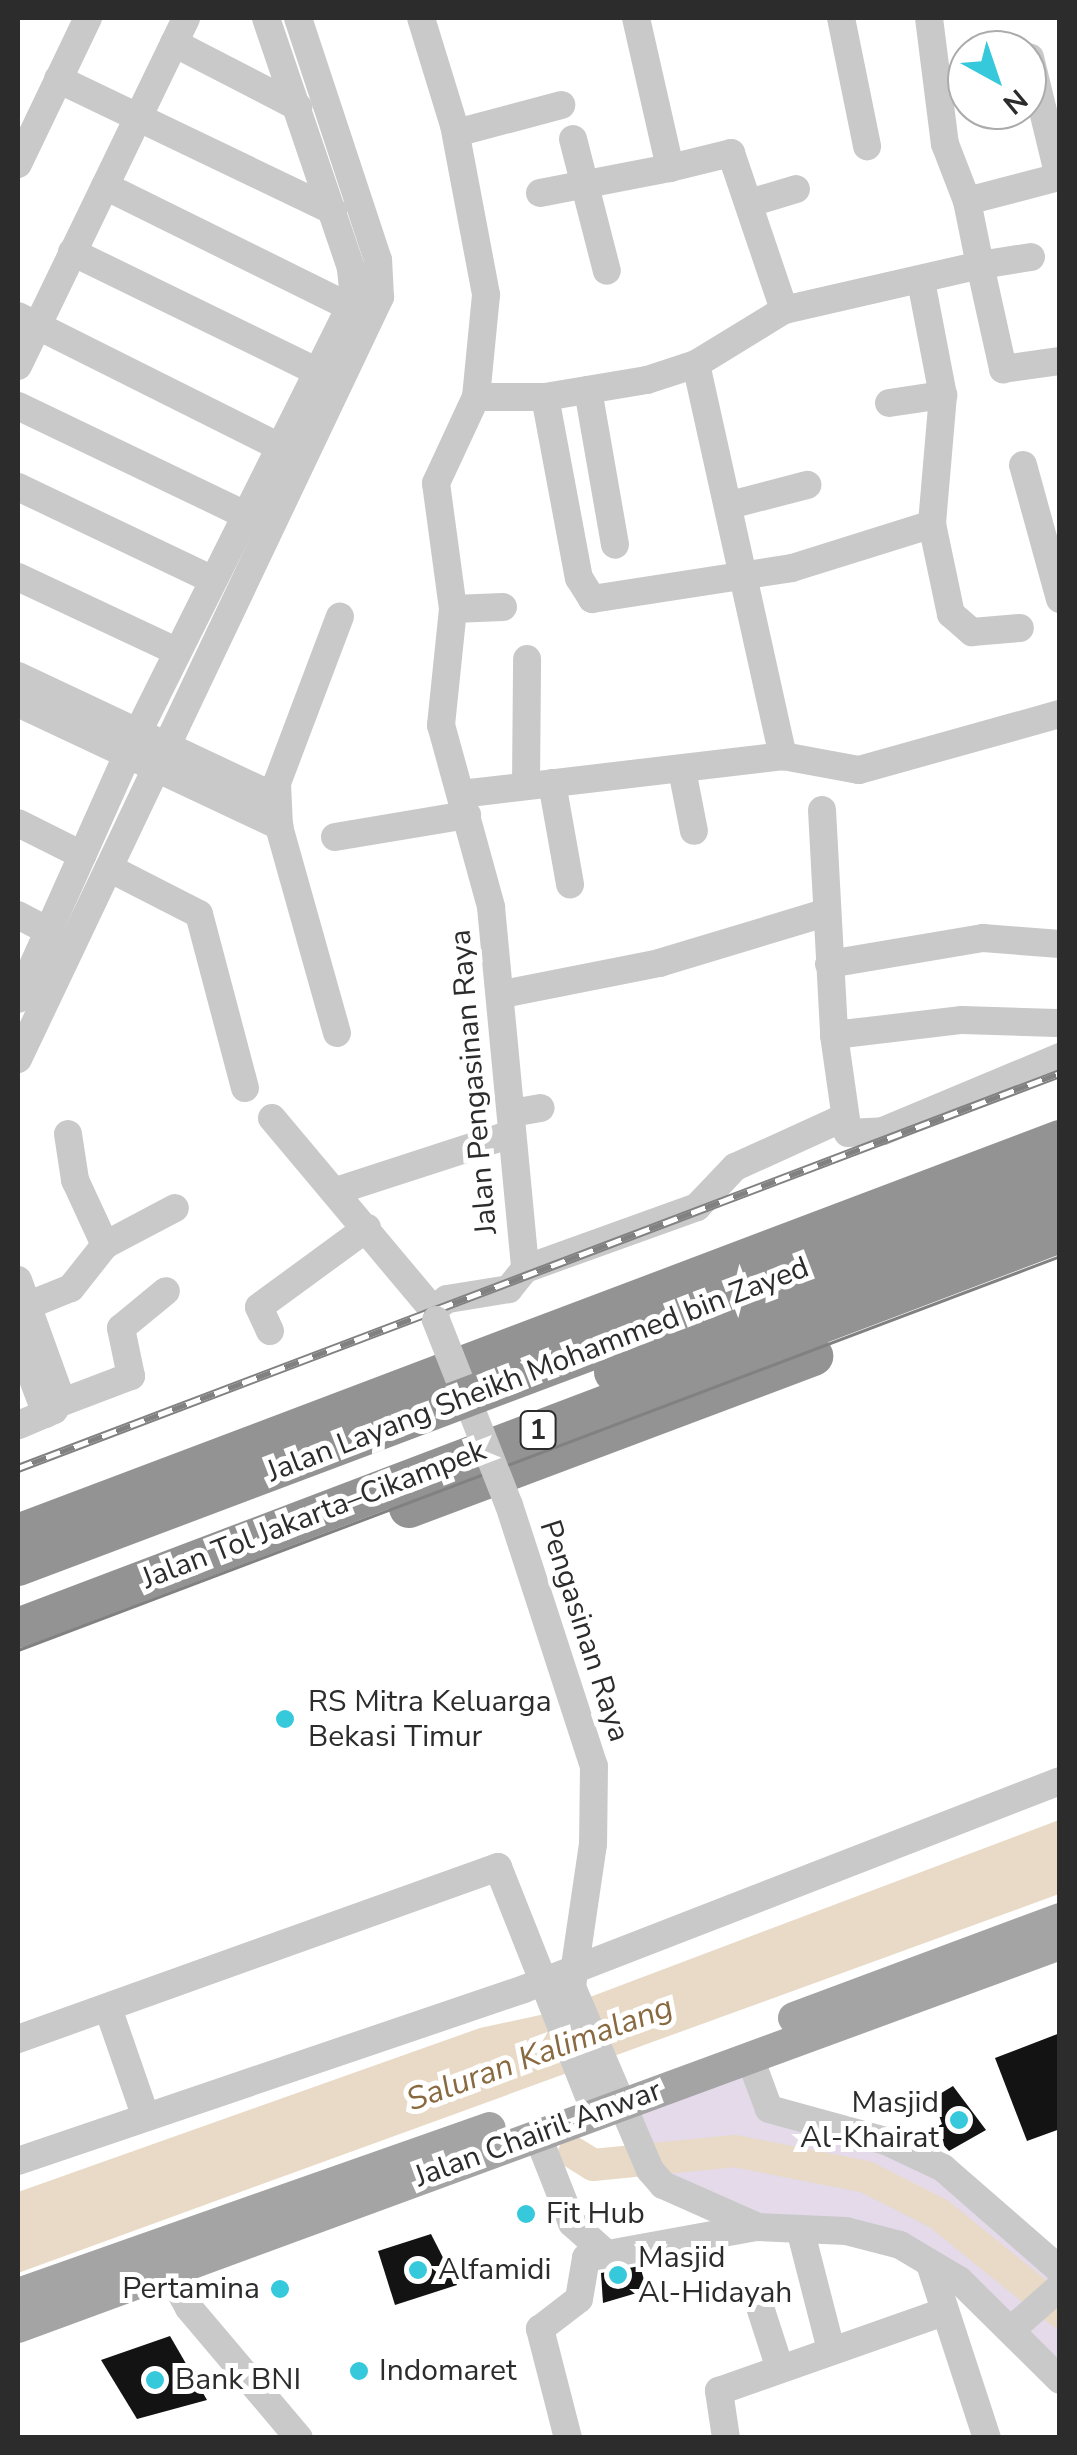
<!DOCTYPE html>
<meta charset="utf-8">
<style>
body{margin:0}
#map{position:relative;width:1077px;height:2455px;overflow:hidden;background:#fff;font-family:"Nunito Sans",sans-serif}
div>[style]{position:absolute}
.green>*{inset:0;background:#e4dae9}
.water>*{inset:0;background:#e8dac6}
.river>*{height:32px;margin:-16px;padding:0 16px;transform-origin:16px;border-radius:16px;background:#e8dac6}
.building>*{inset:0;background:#131313}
.minor>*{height:28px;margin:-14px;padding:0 14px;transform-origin:14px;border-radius:14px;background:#c9c9c9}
.major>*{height:32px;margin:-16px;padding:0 16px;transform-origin:16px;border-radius:16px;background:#a4a4a4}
.highway>*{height:40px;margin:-20px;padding:0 20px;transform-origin:20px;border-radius:20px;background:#939393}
.tram>*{height:2.5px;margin:-1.25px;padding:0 1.25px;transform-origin:1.25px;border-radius:1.25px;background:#818181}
.rail>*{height:9px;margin-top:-4.5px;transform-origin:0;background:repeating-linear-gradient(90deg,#fff 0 15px,#818181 0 30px);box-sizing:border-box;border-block:2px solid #818181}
.minor-bridge>*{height:28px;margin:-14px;padding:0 14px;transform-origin:14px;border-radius:14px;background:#c9c9c9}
.highway-bridge>*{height:40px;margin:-20px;padding:0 20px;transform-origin:20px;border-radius:20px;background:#939393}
.dots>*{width:28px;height:28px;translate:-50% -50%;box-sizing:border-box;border:5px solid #fff;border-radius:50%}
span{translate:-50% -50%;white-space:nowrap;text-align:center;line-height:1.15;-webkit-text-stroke:10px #fff;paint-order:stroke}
.shield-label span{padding:2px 8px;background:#fff;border:2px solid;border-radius:8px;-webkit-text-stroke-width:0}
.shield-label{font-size:28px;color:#2c2c2c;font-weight:700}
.street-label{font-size:30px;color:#2c2c2c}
.poi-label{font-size:30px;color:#2c2c2c}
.left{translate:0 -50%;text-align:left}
.right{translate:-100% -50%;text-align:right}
.water-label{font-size:32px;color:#89693f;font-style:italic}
.frame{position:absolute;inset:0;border:20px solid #2c2c2c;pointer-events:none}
.north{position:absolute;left:947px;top:30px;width:100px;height:100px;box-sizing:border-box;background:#fff;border:2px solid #ababab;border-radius:50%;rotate:140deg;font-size:28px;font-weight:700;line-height:40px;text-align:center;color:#2c2c2c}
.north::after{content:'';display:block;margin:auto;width:35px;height:45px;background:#36c9db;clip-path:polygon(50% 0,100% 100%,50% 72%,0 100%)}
</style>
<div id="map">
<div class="green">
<i style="clip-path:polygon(750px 2058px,762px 2102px,886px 2141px,1059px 2271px,1059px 2380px,900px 2245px,758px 2227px,663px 2185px,618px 2103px)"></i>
</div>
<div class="water">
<i style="clip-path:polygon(1059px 1820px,1059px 1894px,18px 2273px,18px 2192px,480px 2028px,545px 2014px)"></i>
</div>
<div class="river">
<i style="left:574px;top:2153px;width:22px;rotate:32deg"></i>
<i style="left:593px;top:2165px;width:143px;rotate:-5.6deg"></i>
<i style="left:735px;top:2151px;width:134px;rotate:11.2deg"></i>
<i style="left:866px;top:2177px;width:82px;rotate:26.9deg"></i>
<i style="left:939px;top:2214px;width:156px;rotate:39deg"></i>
</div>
<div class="building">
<i style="clip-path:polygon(1060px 2033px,1060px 2129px,1027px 2141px,995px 2058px)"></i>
<i style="clip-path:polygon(953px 2086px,986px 2130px,949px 2151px,930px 2131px,942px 2124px,933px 2098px)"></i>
<i style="clip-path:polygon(431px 2234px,457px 2285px,395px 2305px,378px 2251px)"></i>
<i style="clip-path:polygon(640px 2266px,647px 2290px,603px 2303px,601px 2273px)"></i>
<i style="clip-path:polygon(170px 2336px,207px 2400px,137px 2419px,101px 2360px)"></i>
</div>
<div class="minor">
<i style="left:421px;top:18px;width:112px;rotate:72.9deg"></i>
<i style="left:454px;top:125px;width:173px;rotate:79.3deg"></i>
<i style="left:486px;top:295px;width:102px;rotate:95.6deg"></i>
<i style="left:476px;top:397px;width:95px;rotate:114.9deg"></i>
<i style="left:436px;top:483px;width:127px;rotate:82.3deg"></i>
<i style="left:453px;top:609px;width:117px;rotate:95.9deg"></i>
<i style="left:441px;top:725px;width:189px;rotate:74.6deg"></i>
<i style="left:491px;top:907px;width:364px;rotate:84.6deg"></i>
<i style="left:525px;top:1269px;width:26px;rotate:129deg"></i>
<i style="left:509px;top:1289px;width:63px;rotate:170.8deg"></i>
<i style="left:447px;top:1299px;width:18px;rotate:142deg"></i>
<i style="left:433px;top:1310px;width:10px;rotate:73deg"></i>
<i style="left:636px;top:18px;width:154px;rotate:77.2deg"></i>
<i style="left:670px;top:168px;width:63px;rotate:-13.8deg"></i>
<i style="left:731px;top:153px;width:166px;rotate:71.3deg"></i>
<i style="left:841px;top:18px;width:131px;rotate:78.5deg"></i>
<i style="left:929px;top:18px;width:127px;rotate:82.8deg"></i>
<i style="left:945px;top:144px;width:61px;rotate:68.9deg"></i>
<i style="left:174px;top:43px;width:140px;rotate:27.3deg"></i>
<i style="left:58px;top:79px;width:305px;rotate:25.6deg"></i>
<i style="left:456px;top:133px;width:109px;rotate:-14.9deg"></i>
<i style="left:573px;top:139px;width:136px;rotate:75.6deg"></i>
<i style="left:18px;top:164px;width:162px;rotate:-64.4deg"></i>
<i style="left:105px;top:186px;width:273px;rotate:26.3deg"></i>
<i style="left:540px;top:193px;width:132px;rotate:-10.9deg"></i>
<i style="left:750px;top:203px;width:48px;rotate:-16.9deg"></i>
<i style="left:72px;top:252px;width:271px;rotate:26deg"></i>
<i style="left:1031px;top:257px;width:52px;rotate:171.1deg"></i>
<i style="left:980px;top:265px;width:107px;rotate:77.5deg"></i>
<i style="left:1003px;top:369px;width:58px;rotate:-8deg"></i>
<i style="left:921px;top:281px;width:116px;rotate:79.1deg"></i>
<i style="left:943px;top:395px;width:129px;rotate:94.9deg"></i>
<i style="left:932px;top:524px;width:92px;rotate:78.1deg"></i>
<i style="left:951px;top:614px;width:28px;rotate:41deg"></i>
<i style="left:972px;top:632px;width:48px;rotate:-4.8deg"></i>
<i style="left:18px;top:316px;width:308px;rotate:26.6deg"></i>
<i style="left:696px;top:364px;width:402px;rotate:77.5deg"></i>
<i style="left:18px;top:366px;width:386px;rotate:-64.2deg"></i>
<i style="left:588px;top:390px;width:157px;rotate:80.1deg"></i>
<i style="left:476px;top:397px;width:69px"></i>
<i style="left:545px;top:397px;width:103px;rotate:-9.5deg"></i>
<i style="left:647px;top:380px;width:52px;rotate:-18.1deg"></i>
<i style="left:696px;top:364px;width:103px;rotate:-31.5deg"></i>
<i style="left:784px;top:310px;width:201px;rotate:-12.9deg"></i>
<i style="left:980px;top:265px;width:65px;rotate:-101.5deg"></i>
<i style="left:967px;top:201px;width:95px;rotate:-14.6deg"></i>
<i style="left:1059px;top:177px;width:123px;rotate:-103.6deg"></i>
<i style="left:545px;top:397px;width:184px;rotate:79.4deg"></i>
<i style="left:579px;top:578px;width:25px;rotate:58deg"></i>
<i style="left:592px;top:599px;width:202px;rotate:-8.8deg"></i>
<i style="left:792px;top:568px;width:147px;rotate:-17.4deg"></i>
<i style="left:889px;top:403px;width:55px;rotate:-8.4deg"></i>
<i style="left:18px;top:406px;width:250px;rotate:25.6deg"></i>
<i style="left:1023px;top:465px;width:139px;rotate:74.6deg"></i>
<i style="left:18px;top:487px;width:214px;rotate:25.5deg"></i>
<i style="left:730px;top:505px;width:80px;rotate:-14.6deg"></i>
<i style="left:18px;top:577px;width:174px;rotate:25.1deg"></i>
<i style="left:453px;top:609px;width:50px;rotate:-2.3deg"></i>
<i style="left:18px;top:676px;width:286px;rotate:25.2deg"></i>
<i style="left:18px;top:703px;width:289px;rotate:25.2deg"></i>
<i style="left:137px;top:734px;width:487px;rotate:-63.5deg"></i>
<i style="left:354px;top:298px;width:30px;rotate:-96deg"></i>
<i style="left:351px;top:268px;width:264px;rotate:-108.8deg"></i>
<i style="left:682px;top:770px;width:62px;rotate:78.9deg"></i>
<i style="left:552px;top:783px;width:103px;rotate:79.9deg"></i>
<i style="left:526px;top:784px;width:125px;rotate:-89.5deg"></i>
<i style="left:461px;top:794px;width:324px;rotate:-6.7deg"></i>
<i style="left:783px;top:756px;width:77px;rotate:10.4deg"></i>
<i style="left:859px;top:770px;width:209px;rotate:-15.6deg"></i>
<i style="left:822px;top:810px;width:225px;rotate:86.9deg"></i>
<i style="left:834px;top:1035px;width:99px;rotate:81.9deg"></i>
<i style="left:848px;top:1133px;width:35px;rotate:-3deg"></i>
<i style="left:883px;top:1131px;width:192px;rotate:-22.7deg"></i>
<i style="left:18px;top:823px;width:72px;rotate:26.6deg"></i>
<i style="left:335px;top:837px;width:134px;rotate:-9.5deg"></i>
<i style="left:109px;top:868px;width:101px;rotate:27.1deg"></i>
<i style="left:199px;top:914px;width:180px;rotate:75.2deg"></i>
<i style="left:18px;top:915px;width:34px;rotate:28deg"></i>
<i style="left:829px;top:964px;width:156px;rotate:-9.6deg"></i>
<i style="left:983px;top:938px;width:77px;rotate:4.5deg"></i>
<i style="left:503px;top:994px;width:159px;rotate:-11.2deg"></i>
<i style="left:659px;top:963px;width:173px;rotate:-16.8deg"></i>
<i style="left:18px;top:999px;width:267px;rotate:-65.9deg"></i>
<i style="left:337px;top:1033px;width:215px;rotate:-105.7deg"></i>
<i style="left:279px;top:826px;width:43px;rotate:-92.7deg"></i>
<i style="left:277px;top:783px;width:178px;rotate:-69.3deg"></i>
<i style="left:834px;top:1035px;width:129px;rotate:-6.7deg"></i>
<i style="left:962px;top:1020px;width:94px;rotate:1.8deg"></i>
<i style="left:18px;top:1059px;width:844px;rotate:-64.59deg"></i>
<i style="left:380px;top:297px;width:37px;rotate:-93deg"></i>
<i style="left:378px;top:260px;width:255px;rotate:-108.3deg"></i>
<i style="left:512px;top:1113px;width:29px;rotate:-10deg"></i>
<i style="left:272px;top:1118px;width:251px;rotate:50deg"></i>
<i style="left:68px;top:1134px;width:47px;rotate:81.3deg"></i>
<i style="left:75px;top:1180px;width:72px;rotate:65.2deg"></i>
<i style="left:339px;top:1190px;width:181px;rotate:-18deg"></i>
<i style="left:525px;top:1269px;width:183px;rotate:-19.8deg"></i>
<i style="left:697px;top:1207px;width:55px;rotate:-46.5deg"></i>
<i style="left:735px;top:1167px;width:119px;rotate:-24.4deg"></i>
<i style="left:18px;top:1280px;width:127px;rotate:70.1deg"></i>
<i style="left:61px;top:1399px;width:13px;rotate:122deg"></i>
<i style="left:54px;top:1410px;width:39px;rotate:157deg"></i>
<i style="left:29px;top:1305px;width:45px;rotate:-22deg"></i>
<i style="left:71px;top:1288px;width:55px;rotate:-51.7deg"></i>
<i style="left:105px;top:1245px;width:79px;rotate:-27.9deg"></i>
<i style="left:270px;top:1331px;width:26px;rotate:-115deg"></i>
<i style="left:259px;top:1307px;width:134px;rotate:-36.2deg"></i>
<i style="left:18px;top:1339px;width:80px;rotate:69.5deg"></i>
<i style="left:60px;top:1403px;width:76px;rotate:-20.8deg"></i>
<i style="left:131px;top:1376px;width:49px;rotate:-101.8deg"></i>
<i style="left:121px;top:1328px;width:58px;rotate:-39.4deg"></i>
<i style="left:509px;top:1505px;width:274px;rotate:72deg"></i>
<i style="left:594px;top:1766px;width:78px;rotate:90.7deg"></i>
<i style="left:593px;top:1844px;width:145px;rotate:98.4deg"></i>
<i style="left:572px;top:1987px;width:199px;rotate:66.9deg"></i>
<i style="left:650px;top:2170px;width:20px;rotate:49deg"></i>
<i style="left:663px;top:2185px;width:104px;rotate:23.9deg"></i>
<i style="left:758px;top:2227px;width:88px;rotate:2.6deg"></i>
<i style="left:846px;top:2231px;width:56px;rotate:14.5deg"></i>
<i style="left:900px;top:2245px;width:69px;rotate:30.7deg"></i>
<i style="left:959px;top:2280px;width:142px;rotate:44.7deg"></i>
<i style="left:108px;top:2008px;width:113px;rotate:70.9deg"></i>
<i style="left:18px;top:2039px;width:510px;rotate:-19.71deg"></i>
<i style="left:498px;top:1867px;width:264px;rotate:68.4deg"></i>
<i style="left:750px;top:2058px;width:54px;rotate:69.6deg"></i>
<i style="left:769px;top:2109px;width:121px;rotate:15.3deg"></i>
<i style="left:886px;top:2141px;width:63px;rotate:25.3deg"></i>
<i style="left:943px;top:2168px;width:155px;rotate:41.1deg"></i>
<i style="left:537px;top:2134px;width:96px;rotate:68.5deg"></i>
<i style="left:572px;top:2223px;width:40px;rotate:42deg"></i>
<i style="left:18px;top:2161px;width:534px;rotate:-18.77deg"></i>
<i style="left:524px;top:1989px;width:575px;rotate:-21.21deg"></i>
<i style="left:800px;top:2229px;width:125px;rotate:75.6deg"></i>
<i style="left:160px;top:2255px;width:60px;rotate:61.3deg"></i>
<i style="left:189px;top:2308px;width:170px;rotate:49.8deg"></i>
<i style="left:930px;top:2264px;width:183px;rotate:71.9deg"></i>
<i style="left:760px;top:2307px;width:65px;rotate:72.1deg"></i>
<i style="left:1011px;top:2330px;width:65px;rotate:-41.3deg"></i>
<i style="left:568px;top:2438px;width:113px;rotate:-104.4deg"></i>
<i style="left:540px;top:2329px;width:49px;rotate:-37.6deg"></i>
<i style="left:579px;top:2299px;width:42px;rotate:-80.3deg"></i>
<i style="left:586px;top:2258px;width:173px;rotate:-10.3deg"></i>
<i style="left:726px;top:2438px;width:48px;rotate:-98.5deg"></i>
<i style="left:719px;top:2391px;width:235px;rotate:-19.4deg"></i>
</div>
<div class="major">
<i style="left:794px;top:2018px;width:284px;rotate:-20.4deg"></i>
<i style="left:18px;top:2294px;width:500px;rotate:-19.38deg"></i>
<i style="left:18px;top:2327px;width:1110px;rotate:-20.18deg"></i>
</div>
<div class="highway">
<i style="left:409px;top:1508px;width:432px;rotate:-20.6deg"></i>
<i style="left:18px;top:1534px;width:1114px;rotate:-20.71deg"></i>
<i style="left:18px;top:1628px;width:1114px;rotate:-20.76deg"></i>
</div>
<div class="tram">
<i style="left:18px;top:1650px;width:1114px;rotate:-20.71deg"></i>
</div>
<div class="rail">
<i style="left:18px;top:1468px;width:1114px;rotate:-20.76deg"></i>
</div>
<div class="minor-bridge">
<i style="left:436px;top:1320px;width:199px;rotate:68.5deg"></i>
</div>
<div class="highway-bridge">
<i style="left:614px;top:1372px;width:476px;rotate:-20.5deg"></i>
<i style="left:18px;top:1566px;width:1113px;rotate:-20.62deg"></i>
</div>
<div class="dots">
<i style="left:285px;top:1719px;background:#36c9db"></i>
<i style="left:959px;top:2120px;background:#36c9db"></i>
<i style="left:526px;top:2214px;background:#36c9db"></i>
<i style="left:418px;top:2270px;background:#36c9db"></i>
<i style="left:618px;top:2275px;background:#36c9db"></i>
<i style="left:280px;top:2289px;background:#36c9db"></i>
<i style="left:359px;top:2371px;background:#36c9db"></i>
<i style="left:155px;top:2380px;background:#36c9db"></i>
</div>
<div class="shield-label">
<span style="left:538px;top:1430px">1</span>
</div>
<div class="street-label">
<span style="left:474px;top:1082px;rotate:-95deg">Jalan Pengasinan Raya</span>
<span style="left:538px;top:1370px;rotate:-21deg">Jalan Layang Sheikh Mohammed bin Zayed</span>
<span style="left:314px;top:1515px;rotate:-21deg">Jalan Tol Jakarta–Cikampek</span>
<span style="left:584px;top:1631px;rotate:72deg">Pengasinan Raya</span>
<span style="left:538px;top:2134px;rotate:-20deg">Jalan Chairil Anwar</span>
</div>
<div class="poi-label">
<span class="left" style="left:308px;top:1719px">RS Mitra Keluarga<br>Bekasi Timur</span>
<span class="right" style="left:939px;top:2120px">Masjid<br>Al-Khairat</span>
<span class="left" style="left:546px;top:2214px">Fit Hub</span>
<span class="left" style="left:638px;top:2275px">Masjid<br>Al-Hidayah</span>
<span class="left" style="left:438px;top:2270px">Alfamidi</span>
<span class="right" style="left:260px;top:2289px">Pertamina</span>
<span class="left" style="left:379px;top:2371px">Indomaret</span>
<span class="left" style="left:175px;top:2380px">Bank BNI</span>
</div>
<div class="water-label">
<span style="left:540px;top:2054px;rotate:-20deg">Saluran Kalimalang</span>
</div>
<div class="frame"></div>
<div class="north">N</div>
</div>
